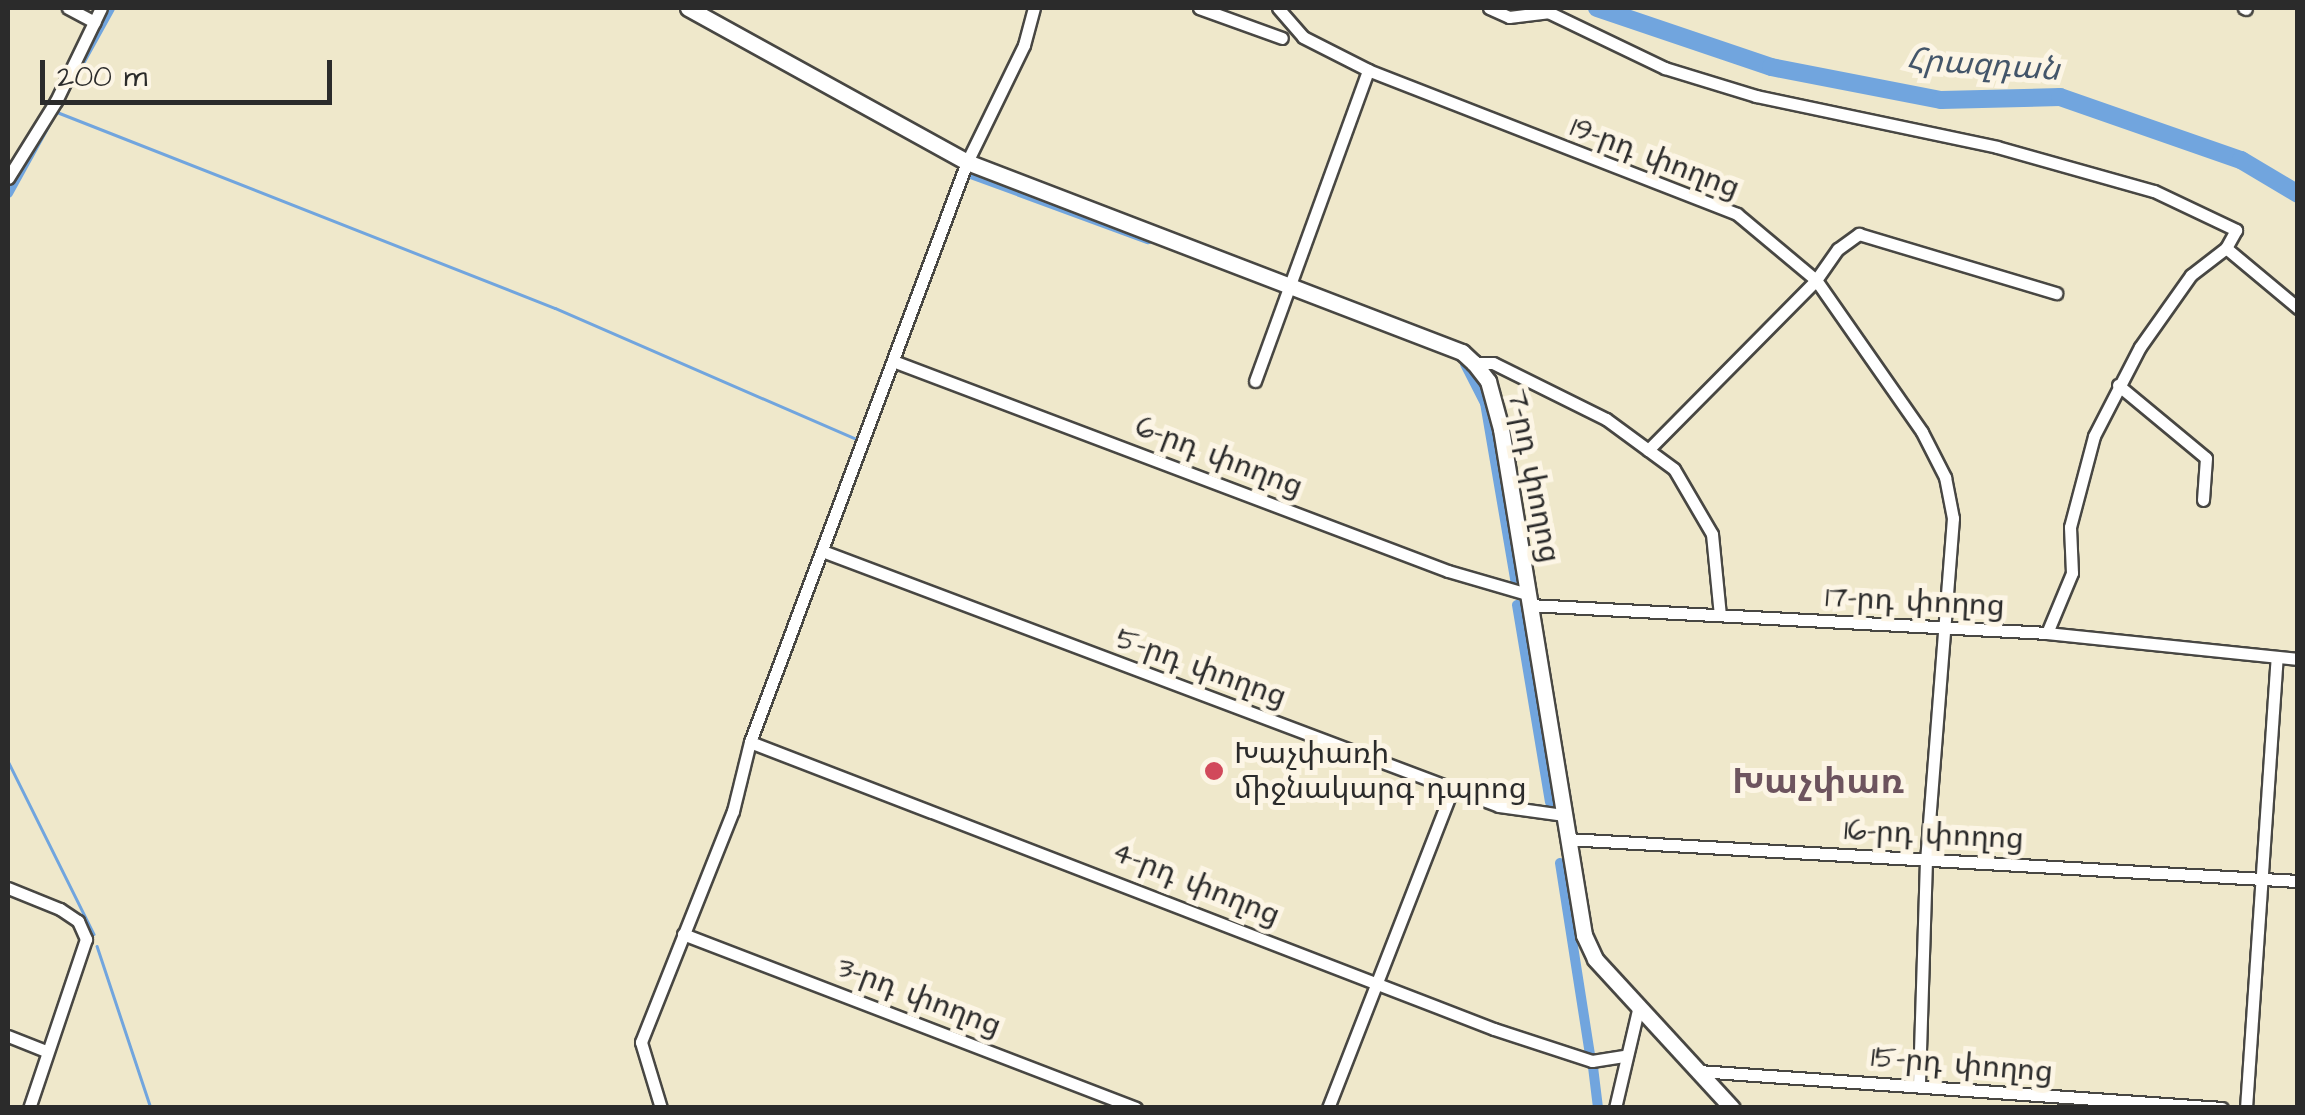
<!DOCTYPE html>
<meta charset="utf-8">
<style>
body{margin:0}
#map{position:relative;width:2305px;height:1115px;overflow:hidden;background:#efe8cb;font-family:"Architects Daughter","Noto Sans Armenian",sans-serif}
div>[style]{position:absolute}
.stream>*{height:2.5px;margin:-1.25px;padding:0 1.25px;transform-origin:1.25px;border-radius:1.25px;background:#71a5de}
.canal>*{height:10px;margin:-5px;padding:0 5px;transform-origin:5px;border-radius:5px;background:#71a5de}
.river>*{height:18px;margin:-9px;padding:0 9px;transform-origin:9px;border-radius:9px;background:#71a5de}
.roads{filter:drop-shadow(2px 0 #484743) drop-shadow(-2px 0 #484743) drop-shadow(0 2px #484743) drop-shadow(0 -2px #484743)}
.street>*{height:11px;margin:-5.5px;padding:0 5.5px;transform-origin:5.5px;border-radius:5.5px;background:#fff}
.secondary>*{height:15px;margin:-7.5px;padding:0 7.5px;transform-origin:7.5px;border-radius:7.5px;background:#fff}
.dots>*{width:28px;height:28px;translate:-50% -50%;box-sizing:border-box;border:5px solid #fcf5e5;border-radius:50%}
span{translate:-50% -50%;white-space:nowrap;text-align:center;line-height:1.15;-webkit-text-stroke:10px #fcf5e5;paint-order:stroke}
.street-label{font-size:30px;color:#2b2b2b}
.poi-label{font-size:30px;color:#2b2b2b}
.left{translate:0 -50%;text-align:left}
.water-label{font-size:32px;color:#44566a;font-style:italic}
.quarter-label{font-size:35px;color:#6d545e;font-weight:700}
.frame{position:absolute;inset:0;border:10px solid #2b2b2b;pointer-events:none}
.scale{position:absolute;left:40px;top:60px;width:292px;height:45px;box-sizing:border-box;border:5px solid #2b2b2b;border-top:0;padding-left:12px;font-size:30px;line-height:35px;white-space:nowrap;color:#2b2b2b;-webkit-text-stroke:8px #fcf5e5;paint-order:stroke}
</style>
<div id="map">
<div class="stream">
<i style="left:57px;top:112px;width:535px;rotate:21.48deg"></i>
<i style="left:555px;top:308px;width:328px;rotate:23.5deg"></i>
<i style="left:8px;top:761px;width:193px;rotate:63.6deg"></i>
<i style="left:97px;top:946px;width:171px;rotate:71.6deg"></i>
</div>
<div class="canal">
<i style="left:971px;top:174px;width:189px;rotate:20.2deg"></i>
<i style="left:8px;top:193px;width:211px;rotate:-61.1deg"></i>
<i style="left:1465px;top:364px;width:44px;rotate:62.9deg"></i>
<i style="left:1485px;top:403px;width:184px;rotate:80.3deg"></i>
<i style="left:1517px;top:605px;width:200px;rotate:80.5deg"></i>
<i style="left:1560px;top:863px;width:194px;rotate:81.1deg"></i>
<i style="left:1593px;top:1067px;width:41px;rotate:83deg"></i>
</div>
<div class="river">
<i style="left:1597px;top:8px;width:184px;rotate:18.7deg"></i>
<i style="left:1771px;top:67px;width:173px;rotate:11deg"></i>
<i style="left:1941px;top:100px;width:119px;rotate:-1.4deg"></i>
<i style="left:2060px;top:97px;width:192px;rotate:19.2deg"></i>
<i style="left:2241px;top:160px;width:66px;rotate:30.8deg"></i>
</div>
<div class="roads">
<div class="street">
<i style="left:68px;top:8px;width:30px;rotate:28deg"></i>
<i style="left:1199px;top:8px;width:88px;rotate:19.9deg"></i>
<i style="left:1278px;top:8px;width:38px;rotate:49deg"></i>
<i style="left:1303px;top:37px;width:73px;rotate:26.9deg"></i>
<i style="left:1368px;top:70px;width:396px;rotate:21.3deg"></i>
<i style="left:1737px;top:214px;width:103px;rotate:39.9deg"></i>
<i style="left:1816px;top:280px;width:185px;rotate:55.1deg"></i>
<i style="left:1922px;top:432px;width:51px;rotate:62.9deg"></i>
<i style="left:1945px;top:477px;width:42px;rotate:79deg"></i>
<i style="left:1953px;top:518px;width:343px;rotate:94.5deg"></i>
<i style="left:1926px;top:860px;width:226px;rotate:91.8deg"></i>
<i style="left:1489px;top:8px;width:22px;rotate:24deg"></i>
<i style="left:1509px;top:17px;width:39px;rotate:-7deg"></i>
<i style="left:1548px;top:12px;width:130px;rotate:25.6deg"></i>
<i style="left:1665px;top:68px;width:95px;rotate:17.1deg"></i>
<i style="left:1756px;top:96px;width:246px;rotate:11.9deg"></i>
<i style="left:1997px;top:147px;width:163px;rotate:15.7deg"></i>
<i style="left:2154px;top:191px;width:91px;rotate:25.4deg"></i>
<i style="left:2236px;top:230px;width:21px;rotate:119deg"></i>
<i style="left:2244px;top:8px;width:2px;rotate:27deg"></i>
<i style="left:8px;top:178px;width:91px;rotate:-58.1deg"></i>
<i style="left:56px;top:101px;width:103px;rotate:-64.2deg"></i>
<i style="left:893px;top:361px;width:593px;rotate:20.73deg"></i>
<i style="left:1448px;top:571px;width:82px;rotate:16.2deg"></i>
<i style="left:1474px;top:363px;width:19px"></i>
<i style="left:1493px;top:363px;width:126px;rotate:26.4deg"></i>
<i style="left:1606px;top:419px;width:84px;rotate:36.3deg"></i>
<i style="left:1674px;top:469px;width:75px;rotate:59.7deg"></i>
<i style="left:1712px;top:534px;width:81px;rotate:84.4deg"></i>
<i style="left:1255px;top:381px;width:331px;rotate:-70deg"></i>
<i style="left:2118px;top:385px;width:114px;rotate:39.7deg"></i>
<i style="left:2206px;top:458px;width:42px;rotate:94.1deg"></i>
<i style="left:1648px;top:450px;width:239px;rotate:-45.3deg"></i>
<i style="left:1816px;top:280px;width:38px;rotate:-55deg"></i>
<i style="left:1838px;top:249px;width:26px;rotate:-36deg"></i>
<i style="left:1859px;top:234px;width:206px;rotate:16.7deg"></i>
<i style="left:825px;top:552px;width:720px;rotate:20.65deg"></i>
<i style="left:1499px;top:806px;width:66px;rotate:7.9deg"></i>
<i style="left:1529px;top:605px;width:519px;rotate:3.09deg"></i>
<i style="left:2047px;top:633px;width:252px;rotate:5.9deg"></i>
<i style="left:2047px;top:633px;width:65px;rotate:-67.4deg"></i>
<i style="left:2072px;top:573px;width:46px;rotate:-92.5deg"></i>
<i style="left:2070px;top:527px;width:94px;rotate:-75.2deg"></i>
<i style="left:2094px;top:436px;width:100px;rotate:-62.7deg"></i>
<i style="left:2140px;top:347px;width:88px;rotate:-54.7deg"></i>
<i style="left:2191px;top:275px;width:44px;rotate:-37.6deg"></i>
<i style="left:2226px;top:248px;width:94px;rotate:39.8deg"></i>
<i style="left:750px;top:742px;width:797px;rotate:21.09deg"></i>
<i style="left:1494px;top:1029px;width:103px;rotate:18.1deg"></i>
<i style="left:1592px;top:1061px;width:32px;rotate:-9deg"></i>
<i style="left:1567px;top:839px;width:732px;rotate:3.29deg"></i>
<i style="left:8px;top:888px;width:56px;rotate:22deg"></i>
<i style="left:60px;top:909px;width:22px;rotate:34deg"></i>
<i style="left:78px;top:921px;width:20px;rotate:66deg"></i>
<i style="left:86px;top:939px;width:178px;rotate:108.6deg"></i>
<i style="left:683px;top:934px;width:485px;rotate:21deg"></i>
<i style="left:8px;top:1036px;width:41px;rotate:21.5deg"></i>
<i style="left:1698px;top:1071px;width:525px;rotate:4.04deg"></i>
<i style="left:661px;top:1108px;width:69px;rotate:-106.9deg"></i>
<i style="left:641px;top:1042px;width:249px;rotate:-68.3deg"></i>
<i style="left:733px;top:811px;width:71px;rotate:-76.2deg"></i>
<i style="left:750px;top:742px;width:619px;rotate:-69.49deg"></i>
<i style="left:967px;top:162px;width:130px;rotate:-64deg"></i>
<i style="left:1024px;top:45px;width:38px;rotate:-75deg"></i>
<i style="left:1328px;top:1108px;width:344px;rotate:-68.7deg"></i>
<i style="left:1615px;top:1108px;width:105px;rotate:-76.8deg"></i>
<i style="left:2246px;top:1108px;width:451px;rotate:-86.1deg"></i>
</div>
<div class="secondary">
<i style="left:688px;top:8px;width:319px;rotate:28.9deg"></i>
<i style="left:967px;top:162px;width:530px;rotate:21deg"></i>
<i style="left:1462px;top:352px;width:16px;rotate:43deg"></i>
<i style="left:1474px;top:363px;width:23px;rotate:52deg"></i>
<i style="left:1488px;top:381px;width:50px;rotate:74.8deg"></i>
<i style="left:1501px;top:429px;width:513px;rotate:80.68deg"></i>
<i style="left:1584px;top:935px;width:26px;rotate:65deg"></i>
<i style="left:1595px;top:959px;width:202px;rotate:47.4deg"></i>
</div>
</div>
<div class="dots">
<i style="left:1214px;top:771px;background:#d1495b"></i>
</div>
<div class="street-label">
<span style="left:1655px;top:158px;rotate:21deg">19-րդ փողոց</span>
<span style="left:1219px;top:457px;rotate:21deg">6-րդ փողոց</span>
<span style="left:1533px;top:476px;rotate:79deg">7-րդ փողոց</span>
<span style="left:1915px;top:602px;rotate:3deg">17-րդ փողոց</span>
<span style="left:1201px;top:668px;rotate:20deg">5-րդ փողոց</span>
<span style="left:1934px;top:835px;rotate:3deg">16-րդ փողոց</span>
<span style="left:1196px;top:884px;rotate:22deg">4-րդ փողոց</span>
<span style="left:919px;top:997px;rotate:21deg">3-րդ փողոց</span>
<span style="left:1962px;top:1065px;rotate:5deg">15-րդ փողոց</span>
</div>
<div class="poi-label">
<span class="left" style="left:1234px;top:771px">Խաչփառի<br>միջնակարգ դպրոց</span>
</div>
<div class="water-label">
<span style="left:1983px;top:66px;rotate:4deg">Հրազդան</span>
</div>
<div class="quarter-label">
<span style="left:1818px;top:783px">Խաչփառ</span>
</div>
<div class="frame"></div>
<div class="scale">200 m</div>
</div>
